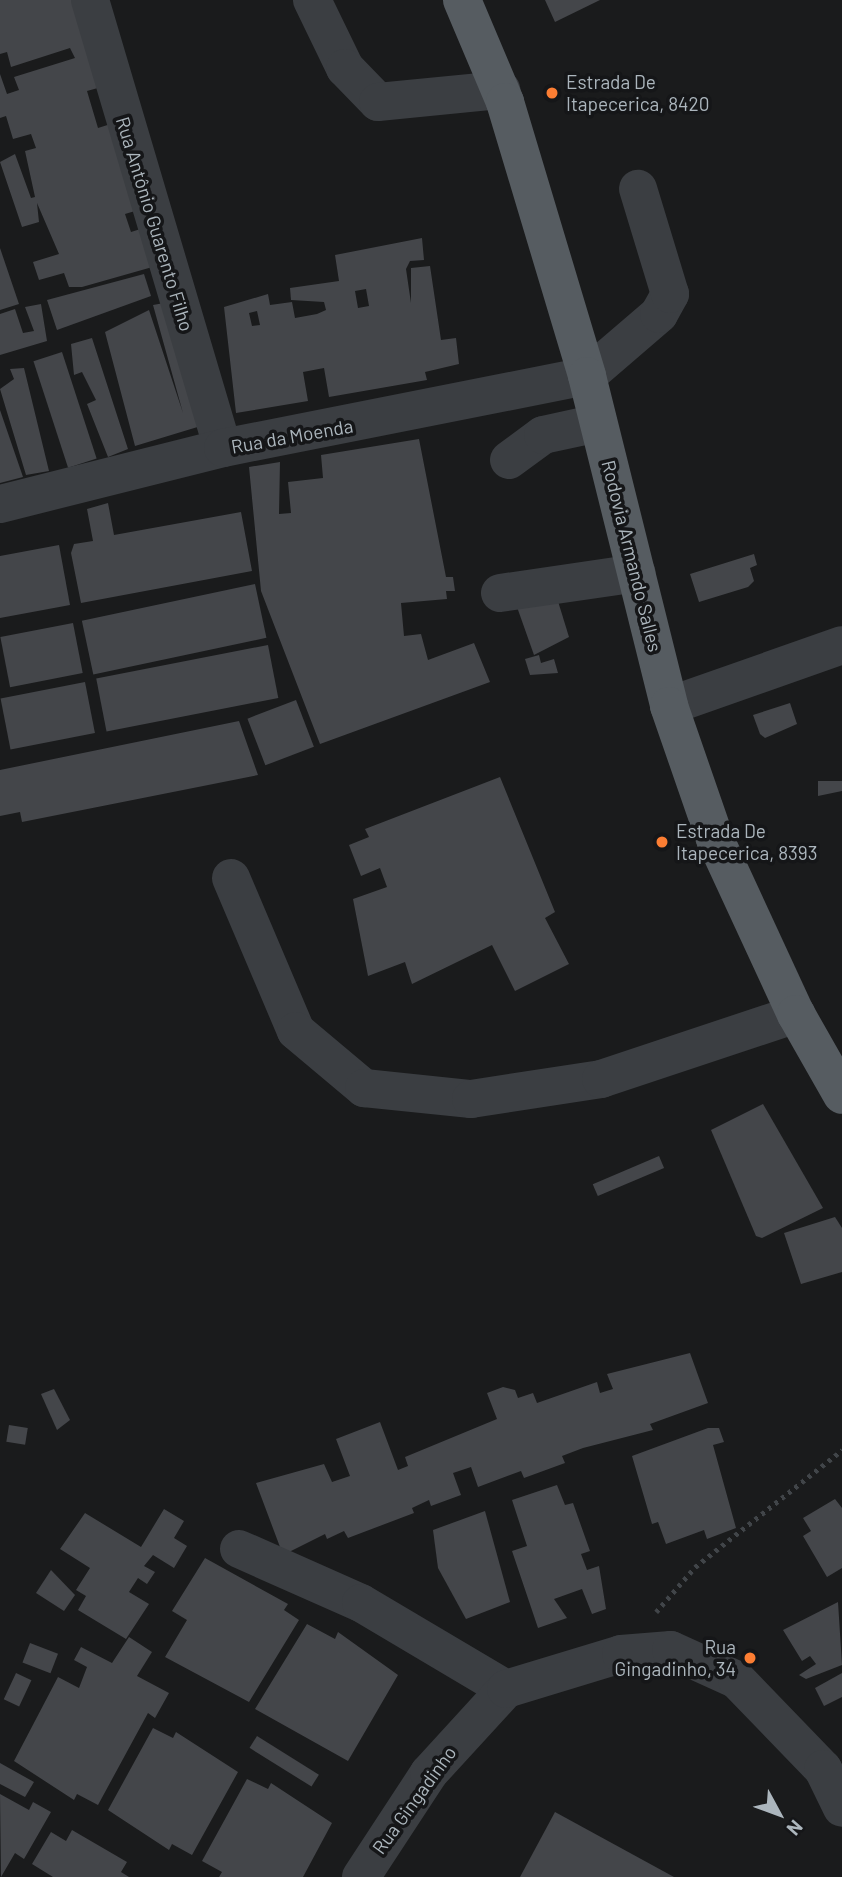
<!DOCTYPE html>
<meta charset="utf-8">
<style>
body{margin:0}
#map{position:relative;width:842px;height:1877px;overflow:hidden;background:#1a1b1c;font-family:Barlow,sans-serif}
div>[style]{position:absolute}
.building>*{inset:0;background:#44464a;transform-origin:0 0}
.path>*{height:4.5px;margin-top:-2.25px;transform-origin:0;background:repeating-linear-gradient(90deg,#414549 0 3.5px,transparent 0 8.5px)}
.minor>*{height:38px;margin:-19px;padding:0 19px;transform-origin:19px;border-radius:19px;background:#3b3e42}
.major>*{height:38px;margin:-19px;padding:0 19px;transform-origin:19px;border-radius:19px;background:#565c61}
.dots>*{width:19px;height:19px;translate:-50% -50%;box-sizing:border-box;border:4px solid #151618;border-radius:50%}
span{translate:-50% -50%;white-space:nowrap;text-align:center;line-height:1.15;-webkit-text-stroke:7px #151618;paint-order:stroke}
.poi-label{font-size:19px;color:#acb6bd}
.left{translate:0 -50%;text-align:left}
.right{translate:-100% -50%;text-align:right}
.street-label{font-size:19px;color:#acb6bd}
.north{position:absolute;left:744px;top:1779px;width:70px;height:70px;-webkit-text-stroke:5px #151618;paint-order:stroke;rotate:131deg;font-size:19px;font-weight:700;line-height:28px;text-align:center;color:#acb6bd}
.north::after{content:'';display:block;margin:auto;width:24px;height:32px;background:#acb6bd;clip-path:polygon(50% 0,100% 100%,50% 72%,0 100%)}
</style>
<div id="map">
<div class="building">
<i style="clip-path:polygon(0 0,77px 0,105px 86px,87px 91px,98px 128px,117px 122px,145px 208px,125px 214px,131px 232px,150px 226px,163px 264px,82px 287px,69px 287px,64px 273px,39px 280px,33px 262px,59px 254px,37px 203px,39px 222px,22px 227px,0 162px,15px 154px,31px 198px,35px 197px,25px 151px,36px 148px,31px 134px,13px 139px,6px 116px,0 118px,0 74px,7px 94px,19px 90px,14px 77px,75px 58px,70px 48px,11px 67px,7px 52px,0 54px)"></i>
<i style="clip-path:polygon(545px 0,600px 0,555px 22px)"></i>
<i style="clip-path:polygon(evenodd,422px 238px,424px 260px,410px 261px,406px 269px,411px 303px,411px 268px,430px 266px,441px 340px,456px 338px,459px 364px,425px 372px,427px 380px,329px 397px,324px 368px,303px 372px,308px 401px,236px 413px,224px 307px,268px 294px,270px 305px,292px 302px,295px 318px,317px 314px,326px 310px,324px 302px,291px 300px,290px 288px,339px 281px,335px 255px,422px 238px,366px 289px,369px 306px,358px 308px,355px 291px,366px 289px,422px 238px,257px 311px,260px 325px,252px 326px,249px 313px,257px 311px)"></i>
<i style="clip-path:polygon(0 248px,19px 304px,0 310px)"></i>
<i style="clip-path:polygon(144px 274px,151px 296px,57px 330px,47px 300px)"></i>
<i style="clip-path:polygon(175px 301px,214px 422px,135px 446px,105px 332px,149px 310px,183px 413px,153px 305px)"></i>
<i style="clip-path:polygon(41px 304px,47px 341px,0 355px,0 314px,15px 309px,23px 333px,34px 331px,25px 307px)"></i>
<i style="clip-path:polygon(92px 338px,128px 449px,108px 457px,87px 404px,96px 400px,82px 372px,74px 375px,71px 344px)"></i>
<i style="left:62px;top:352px;width:112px;height:30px;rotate:72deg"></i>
<i style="clip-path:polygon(24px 368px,49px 471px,26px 475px,0 389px,14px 379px,10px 369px)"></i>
<i style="clip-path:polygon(0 410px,23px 477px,0 483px)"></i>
<i style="clip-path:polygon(419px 439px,446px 577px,453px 577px,455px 591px,446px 591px,447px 599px,401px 603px,404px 636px,421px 634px,428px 660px,474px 643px,490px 682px,320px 744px,261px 591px,249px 467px,280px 462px,279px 514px,291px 513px,288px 482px,323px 478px,321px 455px)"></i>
<i style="clip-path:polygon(108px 503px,114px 535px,241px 512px,252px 571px,81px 603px,71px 553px,74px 544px,93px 541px,87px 509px)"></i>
<i style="clip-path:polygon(59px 545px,70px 605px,0 618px,0 556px)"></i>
<i style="clip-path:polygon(754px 554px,757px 565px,750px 568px,754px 581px,748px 587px,699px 602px,690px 574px)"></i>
<i style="left:255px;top:584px;width:55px;height:177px;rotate:78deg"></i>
<i style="clip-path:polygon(557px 598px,569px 637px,534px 655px,517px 607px)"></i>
<i style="left:73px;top:623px;width:51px;height:74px;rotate:79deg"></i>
<i style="left:268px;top:645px;width:54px;height:175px;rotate:79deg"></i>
<i style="clip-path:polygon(539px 655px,541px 663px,554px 659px,558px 673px,530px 675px,525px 659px)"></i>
<i style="left:85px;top:682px;width:52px;height:86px;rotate:79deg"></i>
<i style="left:296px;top:700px;width:50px;height:52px;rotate:69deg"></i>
<i style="clip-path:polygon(790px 703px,797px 724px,765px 738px,760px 734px,753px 715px)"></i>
<i style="clip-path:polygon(239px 721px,258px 775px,22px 822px,20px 812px,0 816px,0 770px)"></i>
<i style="clip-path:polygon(500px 777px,555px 912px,545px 918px,569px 964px,515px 991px,492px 945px,412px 984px,405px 962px,368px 976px,353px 899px,387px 887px,380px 868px,361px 876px,349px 845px,369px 837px,365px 829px)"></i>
<i style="clip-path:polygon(818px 781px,842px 781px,842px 791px,818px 796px)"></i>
<i style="clip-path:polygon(763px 1104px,823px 1208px,762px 1238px,756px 1236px,711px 1130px)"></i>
<i style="left:659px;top:1156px;width:13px;height:72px;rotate:67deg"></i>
<i style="clip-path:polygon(835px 1217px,842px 1228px,842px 1272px,801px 1284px,784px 1233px)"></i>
<i style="clip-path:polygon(690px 1353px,708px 1403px,650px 1424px,653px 1430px,583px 1448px,562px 1456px,565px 1463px,524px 1478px,521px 1471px,478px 1487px,471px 1467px,453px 1473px,461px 1495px,431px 1506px,429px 1500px,412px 1508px,414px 1513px,348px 1538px,344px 1531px,327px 1539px,325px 1534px,283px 1555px,256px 1483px,324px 1464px,332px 1482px,350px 1476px,336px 1439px,380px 1422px,398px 1470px,408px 1466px,405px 1457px,497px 1419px,487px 1393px,503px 1387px,515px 1390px,518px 1398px,533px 1393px,537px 1403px,597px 1382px,600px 1393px,613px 1389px,607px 1374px)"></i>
<i style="clip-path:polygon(54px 1389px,70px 1420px,57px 1430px,41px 1394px)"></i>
<i style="left:9px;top:1425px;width:19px;height:17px;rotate:9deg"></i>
<i style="clip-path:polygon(708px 1428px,719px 1428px,724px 1442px,713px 1445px,736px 1528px,707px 1539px,704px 1530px,666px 1544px,658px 1522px,652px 1524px,632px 1456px)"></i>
<i style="clip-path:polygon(557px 1485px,565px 1505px,573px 1503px,590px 1551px,581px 1554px,587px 1570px,599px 1566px,606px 1609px,592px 1614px,582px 1589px,554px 1599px,567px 1618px,538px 1628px,512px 1551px,527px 1546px,512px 1500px)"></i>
<i style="clip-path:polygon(835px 1499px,842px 1508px,842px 1568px,827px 1577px,803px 1536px,811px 1531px,803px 1518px)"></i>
<i style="clip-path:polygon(164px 1509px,184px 1521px,174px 1538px,187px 1546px,174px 1568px,153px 1555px,144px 1566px,155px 1572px,147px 1584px,138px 1578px,129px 1592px,149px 1604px,126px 1639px,78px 1610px,86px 1596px,76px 1590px,90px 1568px,60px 1549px,85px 1513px,141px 1547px)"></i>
<i style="clip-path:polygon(485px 1511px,510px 1602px,466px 1619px,438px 1568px,433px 1530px)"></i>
<i style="clip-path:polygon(205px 1558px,288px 1604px,284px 1610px,299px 1620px,249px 1702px,165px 1657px,187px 1620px,172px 1611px)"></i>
<i style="clip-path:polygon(51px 1570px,75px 1595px,64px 1611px,36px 1593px)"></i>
<i style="clip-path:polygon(838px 1602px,842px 1665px,806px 1679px,799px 1675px,816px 1664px,810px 1656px,802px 1661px,783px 1630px)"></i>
<i style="clip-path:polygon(307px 1624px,335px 1639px,338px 1632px,398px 1675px,348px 1761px,255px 1709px)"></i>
<i style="clip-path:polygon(129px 1637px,152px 1652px,137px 1676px,169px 1693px,155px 1718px,148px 1713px,98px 1805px,77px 1794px,74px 1800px,14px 1761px,58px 1677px,79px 1688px,87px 1667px,74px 1660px,81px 1647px,112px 1663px)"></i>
<i style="left:30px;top:1643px;width:30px;height:21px;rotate:21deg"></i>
<i style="left:16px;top:1673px;width:17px;height:29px;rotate:25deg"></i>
<i style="clip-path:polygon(842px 1673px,842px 1697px,824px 1706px,815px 1688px)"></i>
<i style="clip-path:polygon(153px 1728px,173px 1738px,176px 1732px,238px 1772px,192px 1855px,172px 1844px,169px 1850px,108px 1810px)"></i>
<i style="left:257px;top:1736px;width:73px;height:14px;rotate:32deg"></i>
<i style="clip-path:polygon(0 1763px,34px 1782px,25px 1797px,0 1784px)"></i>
<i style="clip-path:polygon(247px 1779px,268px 1789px,271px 1783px,332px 1823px,303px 1877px,219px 1877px,222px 1872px,202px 1861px)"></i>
<i style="clip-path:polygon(0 1794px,29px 1810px,33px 1802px,51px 1812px,24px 1859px,15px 1853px,1px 1877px)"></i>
<i style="clip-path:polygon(555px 1812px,674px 1877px,520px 1877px)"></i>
<i style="clip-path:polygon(72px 1830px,127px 1862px,121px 1872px,129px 1877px,53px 1877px,32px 1864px,51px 1832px,66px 1841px)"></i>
</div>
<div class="path">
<i style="left:656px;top:1612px;width:60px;rotate:-49.1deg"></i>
<i style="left:695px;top:1567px;width:188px;rotate:-38.5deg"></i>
</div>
<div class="minor">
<i style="left:90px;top:0;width:467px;rotate:73.5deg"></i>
<i style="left:312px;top:0;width:76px;rotate:64.1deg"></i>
<i style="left:345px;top:68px;width:47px;rotate:45.9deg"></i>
<i style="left:378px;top:102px;width:124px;rotate:-5.6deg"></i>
<i style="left:509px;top:460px;width:42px;rotate:-36.3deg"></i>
<i style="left:543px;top:435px;width:56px;rotate:-12.3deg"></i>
<i style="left:0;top:504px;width:230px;rotate:-14.1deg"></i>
<i style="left:223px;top:448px;width:371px;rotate:-11.2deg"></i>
<i style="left:587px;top:376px;width:95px;rotate:-40.7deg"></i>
<i style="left:659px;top:314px;width:23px;rotate:-61deg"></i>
<i style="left:670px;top:294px;width:110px;rotate:-106.9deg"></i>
<i style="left:500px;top:593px;width:138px;rotate:-8.3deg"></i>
<i style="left:669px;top:706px;width:183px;rotate:-19.4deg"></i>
<i style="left:231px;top:878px;width:166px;rotate:67deg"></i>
<i style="left:296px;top:1031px;width:89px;rotate:40deg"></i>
<i style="left:364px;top:1088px;width:108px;rotate:5.9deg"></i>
<i style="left:471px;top:1099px;width:132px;rotate:-8.7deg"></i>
<i style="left:601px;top:1079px;width:206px;rotate:-18.4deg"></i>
<i style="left:239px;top:1549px;width:133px;rotate:23.9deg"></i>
<i style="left:361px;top:1603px;width:169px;rotate:30.7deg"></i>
<i style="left:361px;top:1877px;width:124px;rotate:-56.8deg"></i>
<i style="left:429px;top:1773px;width:114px;rotate:-47.5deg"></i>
<i style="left:506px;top:1689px;width:120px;rotate:-16.9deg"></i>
<i style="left:621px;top:1654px;width:50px;rotate:-4.6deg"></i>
<i style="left:671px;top:1650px;width:72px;rotate:24.4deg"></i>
<i style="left:737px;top:1680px;width:124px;rotate:46deg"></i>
<i style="left:823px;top:1769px;width:43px;rotate:64deg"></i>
</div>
<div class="major">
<i style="left:462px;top:0;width:111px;rotate:67.1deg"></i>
<i style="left:505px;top:102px;width:286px;rotate:73.3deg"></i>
<i style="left:587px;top:376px;width:340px;rotate:76deg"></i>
<i style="left:669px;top:706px;width:141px;rotate:70.9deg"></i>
<i style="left:715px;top:839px;width:193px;rotate:65.2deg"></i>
<i style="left:796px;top:1014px;width:93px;rotate:60.4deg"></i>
</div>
<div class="dots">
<i style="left:552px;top:93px;background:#fc7e33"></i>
<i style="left:662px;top:842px;background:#fc7e33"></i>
<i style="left:750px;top:1658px;background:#fc7e33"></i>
</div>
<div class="poi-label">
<span class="left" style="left:566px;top:93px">Estrada De<br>Itapecerica, 8420</span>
<span class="left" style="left:676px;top:842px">Estrada De<br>Itapecerica, 8393</span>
<span class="right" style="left:736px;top:1658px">Rua<br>Gingadinho, 34</span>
</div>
<div class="street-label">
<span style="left:155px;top:224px;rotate:73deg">Rua Antônio Guarento Filho</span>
<span style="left:292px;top:436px;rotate:-10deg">Rua da Moenda</span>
<span style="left:632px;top:556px;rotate:76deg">Rodovia Armando Salles</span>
<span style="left:414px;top:1800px;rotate:-54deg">Rua Gingadinho</span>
</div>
<div class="north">N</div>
</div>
